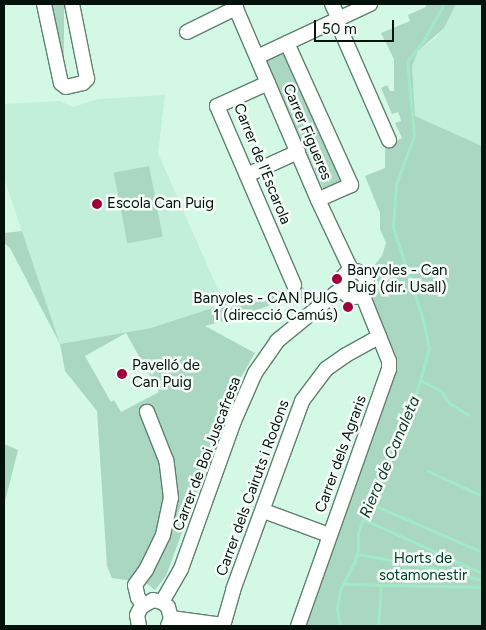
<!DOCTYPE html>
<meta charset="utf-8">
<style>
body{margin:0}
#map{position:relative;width:486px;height:630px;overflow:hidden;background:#d3f9e6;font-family:Figtree,sans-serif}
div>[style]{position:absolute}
.built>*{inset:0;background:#c2efd9}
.green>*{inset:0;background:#aad7c1;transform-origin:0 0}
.stream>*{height:3px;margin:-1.5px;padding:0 1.5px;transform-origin:1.5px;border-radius:1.5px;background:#a2e9c8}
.roads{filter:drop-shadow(1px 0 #5e806f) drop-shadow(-1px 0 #5e806f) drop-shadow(0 1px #5e806f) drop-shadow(0 -1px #5e806f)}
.minor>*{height:14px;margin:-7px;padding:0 7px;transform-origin:7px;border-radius:7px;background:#fff}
.minor>.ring{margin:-7px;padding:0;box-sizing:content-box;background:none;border:14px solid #fff;border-radius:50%}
.dots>*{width:14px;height:14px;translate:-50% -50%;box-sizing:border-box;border:2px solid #f6fefa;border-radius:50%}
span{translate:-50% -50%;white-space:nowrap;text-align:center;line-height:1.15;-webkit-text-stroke:5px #f6fefa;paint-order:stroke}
.street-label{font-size:15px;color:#05110b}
.poi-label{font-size:15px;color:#05110b}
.left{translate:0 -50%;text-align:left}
.right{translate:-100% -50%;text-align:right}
.park-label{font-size:15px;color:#02402b}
.water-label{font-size:16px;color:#123225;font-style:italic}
.frame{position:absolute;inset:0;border:5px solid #05110b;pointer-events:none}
.scale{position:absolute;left:314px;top:20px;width:80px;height:22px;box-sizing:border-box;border:2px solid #05110b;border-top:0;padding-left:6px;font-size:15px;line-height:18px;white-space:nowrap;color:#05110b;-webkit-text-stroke:4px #f6fefa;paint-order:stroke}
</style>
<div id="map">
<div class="built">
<i style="clip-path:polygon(456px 4px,480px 4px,482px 7px,482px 146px,415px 116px,412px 66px,418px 51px,436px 38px)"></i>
<i style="clip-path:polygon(165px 95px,158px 153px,219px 292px,212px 295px,218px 307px,151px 328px,60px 344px,4px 178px,4px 104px,60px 101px,73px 107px,98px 99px)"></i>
</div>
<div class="green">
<i style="left:53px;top:4px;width:11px;height:80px"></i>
<i style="clip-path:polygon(425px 4px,456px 4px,444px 28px,418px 51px,412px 66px,415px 116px,482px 146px,482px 626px,306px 626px,397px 369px,397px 359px,371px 298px,378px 283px,372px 268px,382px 256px,386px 243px,380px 229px,380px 213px,365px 176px,385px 168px,385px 146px,402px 138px,395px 123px,401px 121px,400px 117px,398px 112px,392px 114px,381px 88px,387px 85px,390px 91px,394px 91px,394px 59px,381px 33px,410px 21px,408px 15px,426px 7px)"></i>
<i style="left:287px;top:51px;width:142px;height:23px;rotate:66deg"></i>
<i style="left:149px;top:166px;width:72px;height:36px;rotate:79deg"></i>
<i style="clip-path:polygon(evenodd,22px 231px,60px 344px,151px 328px,234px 301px,247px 301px,276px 292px,303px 287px,310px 300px,304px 304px,301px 299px,283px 300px,239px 317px,205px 326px,255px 353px,236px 386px,166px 576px,155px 590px,146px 583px,112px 578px,107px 566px,97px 411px,65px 371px,60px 344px,10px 248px,4px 243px,4px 233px,22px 231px,126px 333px,159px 392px,121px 412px,114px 400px,111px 402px,85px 356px,126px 333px)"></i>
<i style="clip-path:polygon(4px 444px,18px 450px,4px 505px)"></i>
</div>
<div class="stream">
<i style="left:420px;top:380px;width:22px;rotate:27deg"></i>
<i style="left:440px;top:390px;width:16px;rotate:55deg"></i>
<i style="left:449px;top:403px;width:23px;rotate:31deg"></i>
<i style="left:428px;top:471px;width:60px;rotate:24.8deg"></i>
<i style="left:369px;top:503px;width:123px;rotate:23.4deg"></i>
<i style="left:363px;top:519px;width:131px;rotate:24.4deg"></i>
<i style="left:357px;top:554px;width:62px;rotate:10.2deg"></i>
<i style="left:418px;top:565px;width:66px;rotate:13.2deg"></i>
<i style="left:343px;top:584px;width:139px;rotate:1.2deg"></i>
<i style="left:340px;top:626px;width:17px;rotate:-100deg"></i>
<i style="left:337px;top:609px;width:19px;rotate:-81deg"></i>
<i style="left:340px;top:590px;width:30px;rotate:-63deg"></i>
<i style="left:354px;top:563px;width:14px;rotate:-73deg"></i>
<i style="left:358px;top:550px;width:17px;rotate:-90deg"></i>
<i style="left:358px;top:533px;width:41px;rotate:-70.3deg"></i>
<i style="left:372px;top:494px;width:24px;rotate:-57deg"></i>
<i style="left:385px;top:474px;width:93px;rotate:-69.2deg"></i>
<i style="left:418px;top:387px;width:40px;rotate:-74deg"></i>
<i style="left:429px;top:349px;width:26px;rotate:-101deg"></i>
<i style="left:424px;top:323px;width:101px;rotate:-107.9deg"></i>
<i style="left:393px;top:227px;width:43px;rotate:-86deg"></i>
<i style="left:396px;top:184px;width:51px;rotate:-69.4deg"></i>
<i style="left:414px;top:136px;width:75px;rotate:-95.3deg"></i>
<i style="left:407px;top:61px;width:26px;rotate:-51deg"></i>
<i style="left:423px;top:41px;width:43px;rotate:-60.4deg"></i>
<i style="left:378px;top:626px;width:41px;rotate:-85.8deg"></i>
</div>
<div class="roads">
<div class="minor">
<i style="left:44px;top:4px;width:81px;rotate:77.9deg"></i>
<i style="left:61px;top:83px;width:6px;rotate:39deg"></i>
<i style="left:66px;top:87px;width:17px;rotate:-13deg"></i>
<i style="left:83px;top:83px;width:6px;rotate:-45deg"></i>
<i style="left:87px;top:79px;width:76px;rotate:-101.3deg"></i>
<i style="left:234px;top:4px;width:213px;rotate:66.8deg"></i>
<i style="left:318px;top:200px;width:80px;rotate:64.7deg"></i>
<i style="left:332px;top:4px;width:17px;rotate:65deg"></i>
<i style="left:339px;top:19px;width:5px;rotate:101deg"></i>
<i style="left:338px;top:24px;width:127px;rotate:66.3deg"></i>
<i style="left:187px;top:32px;width:55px;rotate:-26.1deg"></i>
<i style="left:287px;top:43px;width:156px;rotate:65.7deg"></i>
<i style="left:351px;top:185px;width:36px;rotate:156deg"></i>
<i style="left:257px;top:57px;width:125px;rotate:-25.1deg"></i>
<i style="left:268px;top:83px;width:56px;rotate:155.7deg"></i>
<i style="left:217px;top:106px;width:195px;rotate:66.7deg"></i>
<i style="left:247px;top:175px;width:56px;rotate:-24.3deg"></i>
<i class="ring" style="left:341px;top:271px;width:12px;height:12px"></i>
<i style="left:264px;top:511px;width:69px;rotate:20.3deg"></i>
<i style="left:162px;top:602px;width:38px;rotate:-60deg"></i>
<i style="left:181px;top:569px;width:157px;rotate:-70.3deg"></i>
<i style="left:234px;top:421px;width:52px;rotate:-66.4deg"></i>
<i style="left:255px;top:373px;width:39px;rotate:-55deg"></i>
<i style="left:277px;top:341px;width:84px;rotate:-39.2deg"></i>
<i style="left:144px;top:604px;width:8px;rotate:-135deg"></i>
<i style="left:138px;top:598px;width:13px;rotate:-103deg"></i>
<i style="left:135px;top:585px;width:19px;rotate:-54deg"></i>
<i style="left:146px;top:570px;width:39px;rotate:-64deg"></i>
<i style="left:163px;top:535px;width:38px;rotate:-78deg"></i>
<i style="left:171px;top:498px;width:38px;rotate:-97deg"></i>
<i style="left:166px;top:460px;width:52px;rotate:-111.6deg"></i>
<i style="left:171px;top:618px;width:52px;rotate:7.7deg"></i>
<i style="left:139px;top:626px;width:11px;rotate:-100deg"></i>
<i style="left:137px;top:615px;width:9px;rotate:-63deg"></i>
<i style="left:141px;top:607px;width:14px;rotate:-30deg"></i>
<i style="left:153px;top:600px;width:9px;rotate:13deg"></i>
<i style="left:162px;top:602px;width:8px;rotate:40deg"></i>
<i style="left:168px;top:607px;width:11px;rotate:75deg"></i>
<i style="left:171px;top:618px;width:9px;rotate:111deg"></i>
<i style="left:223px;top:626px;width:37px;rotate:-74deg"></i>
<i style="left:233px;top:590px;width:201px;rotate:-69.9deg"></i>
<i style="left:302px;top:401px;width:40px;rotate:-53deg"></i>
<i style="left:326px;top:369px;width:24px;rotate:-35deg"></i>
<i style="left:346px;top:355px;width:38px;rotate:-29deg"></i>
<i style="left:298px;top:626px;width:273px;rotate:-70.5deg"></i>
<i style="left:389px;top:369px;width:8px;rotate:-90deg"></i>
<i style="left:389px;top:361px;width:72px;rotate:-111.9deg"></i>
</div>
</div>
<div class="dots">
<i style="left:97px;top:204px;background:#a1013a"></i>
<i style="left:337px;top:279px;background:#a1013a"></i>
<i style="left:348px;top:307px;background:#a1013a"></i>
<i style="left:122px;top:374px;background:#a1013a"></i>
</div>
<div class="street-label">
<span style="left:307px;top:132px;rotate:67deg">Carrer Figueres</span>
<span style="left:262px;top:164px;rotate:68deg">Carrer de l'Escarola</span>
<span style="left:207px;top:454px;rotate:-69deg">Carrer de Boi Juscafresa</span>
<span style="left:341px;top:454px;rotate:-70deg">Carrer dels Agraris</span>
<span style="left:253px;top:488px;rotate:-70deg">Carrer dels Cairuts i Rodons</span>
</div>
<div class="poi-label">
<span class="left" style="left:107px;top:204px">Escola Can Puig</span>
<span class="left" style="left:347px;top:279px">Banyoles - Can<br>Puig (dir. Usall)</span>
<span class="right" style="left:338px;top:307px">Banyoles - CAN PUIG<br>1 (direcció Camús)</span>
<span class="left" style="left:132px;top:374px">Pavelló de<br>Can Puig</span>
</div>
<div class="park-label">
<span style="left:423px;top:567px">Horts de<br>sotamonestir</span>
</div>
<div class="water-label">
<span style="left:390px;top:457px;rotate:-67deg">Riera de Canaleta</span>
</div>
<div class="frame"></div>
<div class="scale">50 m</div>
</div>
